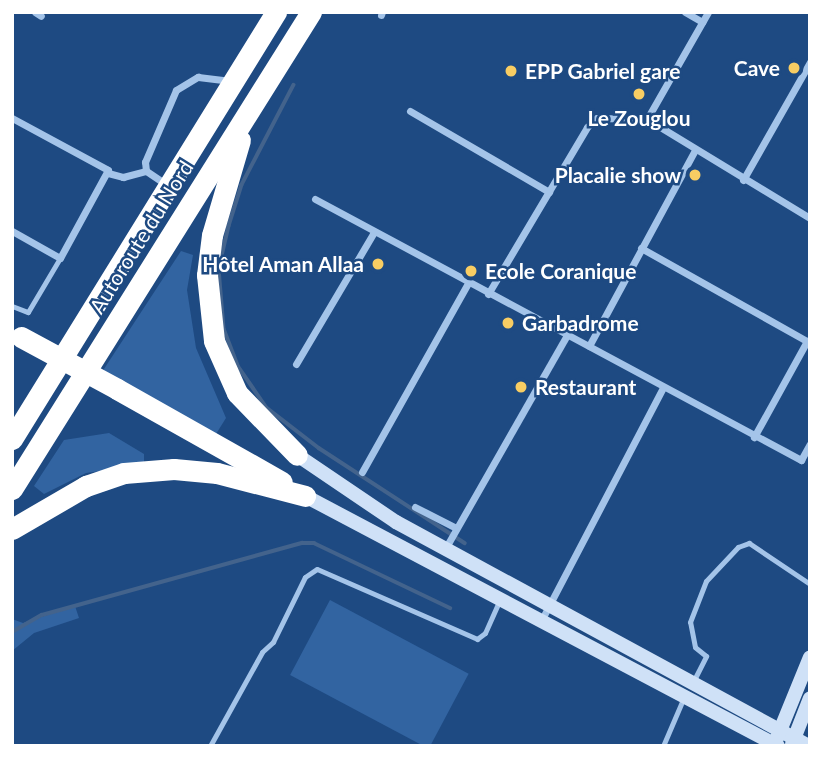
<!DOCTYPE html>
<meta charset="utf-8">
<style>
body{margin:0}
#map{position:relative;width:822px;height:758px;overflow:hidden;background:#1e4a82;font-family:Lato,sans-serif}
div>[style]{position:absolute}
.green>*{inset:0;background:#3264a1;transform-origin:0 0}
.stream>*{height:3.5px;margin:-1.75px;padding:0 1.75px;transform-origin:1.75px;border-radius:1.75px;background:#43638c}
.lane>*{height:5px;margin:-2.5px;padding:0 2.5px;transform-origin:2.5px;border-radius:2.5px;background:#a4c4e9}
.street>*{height:7px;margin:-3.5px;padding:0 3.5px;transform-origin:3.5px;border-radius:3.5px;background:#a4c4e9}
.secondary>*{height:14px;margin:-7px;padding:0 7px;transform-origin:7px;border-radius:7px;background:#cfe1f7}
.highway>*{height:21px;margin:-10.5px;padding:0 10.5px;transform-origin:10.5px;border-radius:10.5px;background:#fff}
.highway-bridge>*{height:21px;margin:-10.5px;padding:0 10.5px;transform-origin:10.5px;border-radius:10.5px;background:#fff}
.dots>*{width:19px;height:19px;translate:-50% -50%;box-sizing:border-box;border:4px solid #1e4a82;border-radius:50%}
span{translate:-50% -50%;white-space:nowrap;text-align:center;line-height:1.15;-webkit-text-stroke:5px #1e4a82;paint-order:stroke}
.poi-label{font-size:21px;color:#fff;font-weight:700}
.right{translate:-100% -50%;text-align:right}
.left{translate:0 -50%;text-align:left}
.street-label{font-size:21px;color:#fff}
.frame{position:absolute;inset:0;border:14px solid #fff;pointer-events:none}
</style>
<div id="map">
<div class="green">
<i style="clip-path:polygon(181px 251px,193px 255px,187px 290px,196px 348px,226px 418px,216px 434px,102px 372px)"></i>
<i style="clip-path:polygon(109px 433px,144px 454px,144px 465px,86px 473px,44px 494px,34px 486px,64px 440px)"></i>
<i style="left:330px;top:600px;width:157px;height:85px;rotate:28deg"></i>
<i style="clip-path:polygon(75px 606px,79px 618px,34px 633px,12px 651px,12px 619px,23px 623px)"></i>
</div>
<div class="stream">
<i style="left:294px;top:85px;width:113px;rotate:117.5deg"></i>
<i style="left:242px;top:185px;width:43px;rotate:107.6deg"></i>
<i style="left:229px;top:226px;width:44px;rotate:103.1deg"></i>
<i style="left:219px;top:269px;width:60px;rotate:85.2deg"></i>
<i style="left:224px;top:329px;width:40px;rotate:69deg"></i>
<i style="left:238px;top:366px;width:51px;rotate:55.4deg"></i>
<i style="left:267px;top:408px;width:66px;rotate:37.6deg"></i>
<i style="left:319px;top:448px;width:174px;rotate:33.1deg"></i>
<i style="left:12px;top:632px;width:34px;rotate:-30deg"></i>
<i style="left:42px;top:615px;width:270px;rotate:-15.5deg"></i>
<i style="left:302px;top:543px;width:12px"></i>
<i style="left:314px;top:543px;width:151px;rotate:25.5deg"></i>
</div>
<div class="lane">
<i style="left:12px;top:306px;width:17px;rotate:21deg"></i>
<i style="left:28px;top:312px;width:63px;rotate:-59.3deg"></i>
<i style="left:694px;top:680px;width:27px;rotate:-63deg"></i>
<i style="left:706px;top:656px;width:14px;rotate:-141deg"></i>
<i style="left:695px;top:647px;width:25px;rotate:-101deg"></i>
<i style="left:690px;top:622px;width:44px;rotate:-68.7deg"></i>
<i style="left:706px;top:581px;width:47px;rotate:-46.7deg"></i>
<i style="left:738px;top:547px;width:12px;rotate:-20deg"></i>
<i style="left:749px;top:543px;width:73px;rotate:33.9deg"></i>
<i style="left:210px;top:746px;width:107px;rotate:-61deg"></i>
<i style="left:262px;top:652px;width:15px;rotate:-42deg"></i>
<i style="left:273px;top:642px;width:72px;rotate:-63.8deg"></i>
<i style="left:305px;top:577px;width:14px;rotate:-34deg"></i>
<i style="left:317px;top:569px;width:175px;rotate:23.6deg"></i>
<i style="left:477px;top:639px;width:10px;rotate:-37deg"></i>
<i style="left:485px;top:633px;width:36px;rotate:-66deg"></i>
<i style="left:663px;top:746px;width:53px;rotate:-66.8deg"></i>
</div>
<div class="street">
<i style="left:35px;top:12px;width:7px;rotate:34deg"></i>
<i style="left:685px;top:12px;width:20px;rotate:30deg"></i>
<i style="left:381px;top:15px;width:3px;rotate:-72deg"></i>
<i style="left:410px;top:111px;width:161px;rotate:30.2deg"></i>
<i style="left:12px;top:118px;width:109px;rotate:28.4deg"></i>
<i style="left:108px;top:170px;width:100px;rotate:118.6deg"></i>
<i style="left:60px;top:258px;width:55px;rotate:-150.6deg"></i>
<i style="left:647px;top:119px;width:123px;rotate:-60.3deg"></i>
<i style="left:108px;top:173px;width:16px;rotate:15deg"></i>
<i style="left:123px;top:177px;width:24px;rotate:-15deg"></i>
<i style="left:743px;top:180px;width:136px;rotate:-60.4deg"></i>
<i style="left:167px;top:185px;width:25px;rotate:-146deg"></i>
<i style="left:146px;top:171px;width:9px;rotate:-96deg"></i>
<i style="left:145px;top:162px;width:78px;rotate:-66.7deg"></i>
<i style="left:176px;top:90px;width:26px;rotate:-31deg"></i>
<i style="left:198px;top:77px;width:31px;rotate:7deg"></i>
<i style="left:315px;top:199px;width:552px;rotate:28.24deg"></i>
<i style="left:801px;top:460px;width:18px;rotate:-61deg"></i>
<i style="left:641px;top:248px;width:190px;rotate:29.3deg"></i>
<i style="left:807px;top:341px;width:110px;rotate:118.9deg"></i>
<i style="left:488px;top:294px;width:194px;rotate:-59.3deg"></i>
<i style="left:587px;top:127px;width:13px;rotate:-42deg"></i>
<i style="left:597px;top:118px;width:50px;rotate:1.1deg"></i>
<i style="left:647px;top:119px;width:191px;rotate:31.3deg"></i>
<i style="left:589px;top:346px;width:223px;rotate:-61.6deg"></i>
<i style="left:296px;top:364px;width:153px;rotate:-59.4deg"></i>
<i style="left:362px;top:472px;width:217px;rotate:-60.7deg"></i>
<i style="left:415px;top:507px;width:46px;rotate:27.1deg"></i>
<i style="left:445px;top:549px;width:246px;rotate:-60.3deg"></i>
<i style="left:541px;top:621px;width:263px;rotate:-62.4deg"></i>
</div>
<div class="secondary">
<i style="left:297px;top:455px;width:120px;rotate:34.1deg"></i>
<i style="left:396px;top:522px;width:470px;rotate:28.5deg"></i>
<i style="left:305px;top:496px;width:535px;rotate:27.86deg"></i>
<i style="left:777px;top:738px;width:87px;rotate:-67.8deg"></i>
<i style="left:792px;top:744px;width:49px;rotate:-68.6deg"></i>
</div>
<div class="highway">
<i style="left:240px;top:140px;width:99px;rotate:106.4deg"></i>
<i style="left:212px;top:235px;width:40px;rotate:97.1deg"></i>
<i style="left:207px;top:275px;width:66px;rotate:83.9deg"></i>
<i style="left:214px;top:341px;width:57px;rotate:66.1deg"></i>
<i style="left:237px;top:393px;width:86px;rotate:45.9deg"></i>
<i style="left:117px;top:389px;width:189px;rotate:29.4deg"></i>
<i style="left:12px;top:439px;width:502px;rotate:-58.27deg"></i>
<i style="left:12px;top:489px;width:563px;rotate:-57.92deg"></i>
<i style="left:12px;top:529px;width:86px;rotate:-30.2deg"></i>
<i style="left:86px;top:486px;width:40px;rotate:-18.9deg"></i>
<i style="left:124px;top:473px;width:50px;rotate:-4.6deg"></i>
<i style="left:174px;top:469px;width:43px;rotate:5.3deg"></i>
<i style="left:217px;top:473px;width:91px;rotate:14.6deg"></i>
</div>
<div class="highway-bridge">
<i style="left:21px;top:337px;width:109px;rotate:28.4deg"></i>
</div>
<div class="dots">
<i style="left:794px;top:68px;background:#f8cd63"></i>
<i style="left:511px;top:71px;background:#f8cd63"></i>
<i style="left:639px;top:94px;background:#f8cd63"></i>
<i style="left:695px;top:175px;background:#f8cd63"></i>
<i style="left:378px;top:264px;background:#f8cd63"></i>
<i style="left:471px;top:271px;background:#f8cd63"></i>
<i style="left:508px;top:323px;background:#f8cd63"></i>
<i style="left:521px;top:387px;background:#f8cd63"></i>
</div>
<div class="poi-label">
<span class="right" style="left:780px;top:68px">Cave</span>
<span class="left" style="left:525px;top:71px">EPP Gabriel gare</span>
<span style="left:639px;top:118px">Le Zouglou</span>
<span class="right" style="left:681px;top:175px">Placalie show</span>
<span class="right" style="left:364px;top:264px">Hôtel Aman Allaa</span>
<span class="left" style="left:485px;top:271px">Ecole Coranique</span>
<span class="left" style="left:522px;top:323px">Garbadrome</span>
<span class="left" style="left:535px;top:387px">Restaurant</span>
</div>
<div class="street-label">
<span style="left:141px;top:237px;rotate:-58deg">Autoroute du Nord</span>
</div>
<div class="frame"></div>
</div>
